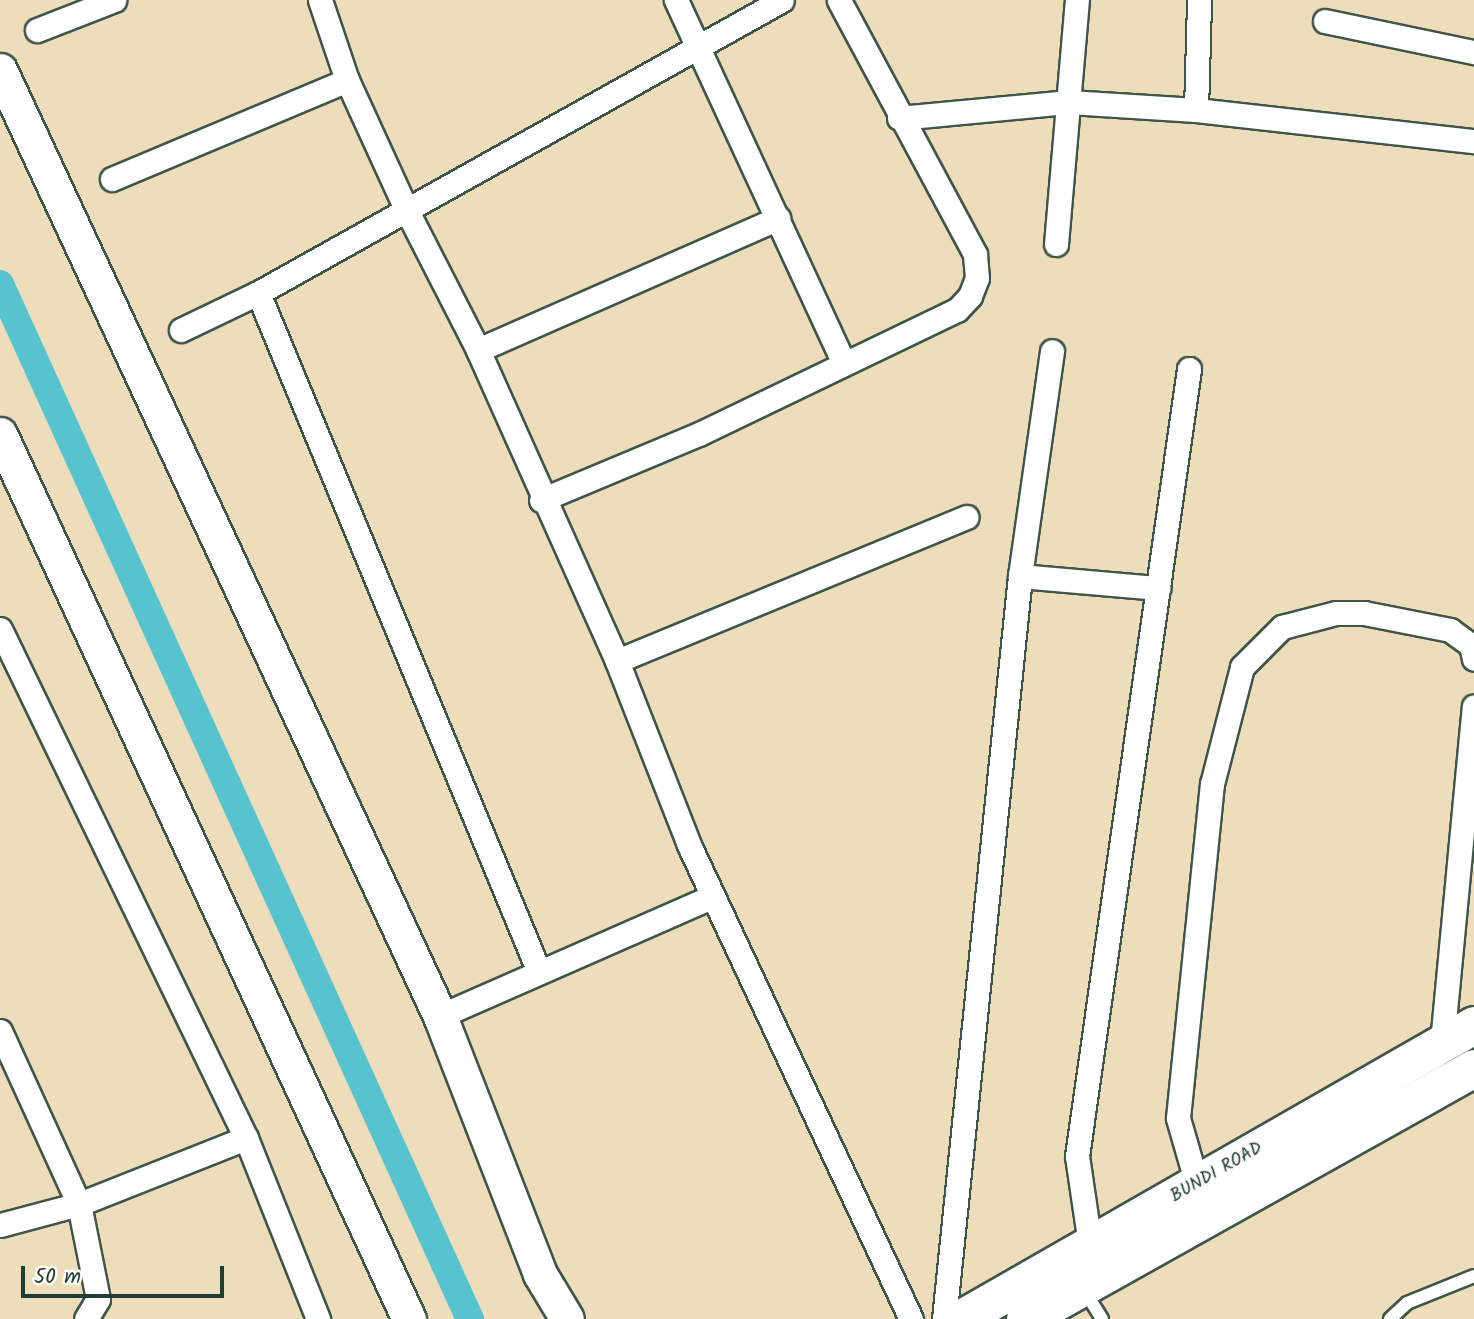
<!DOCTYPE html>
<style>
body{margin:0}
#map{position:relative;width:1474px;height:1319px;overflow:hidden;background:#edddba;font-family:Kalam,sans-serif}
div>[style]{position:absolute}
.canal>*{height:28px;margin:-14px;padding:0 14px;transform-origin:14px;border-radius:14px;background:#56c3cf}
.roads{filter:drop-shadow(2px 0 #3e5548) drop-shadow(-2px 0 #3e5548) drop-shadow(0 2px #3e5548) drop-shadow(0 -2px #3e5548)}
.lane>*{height:12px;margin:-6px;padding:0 6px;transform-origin:6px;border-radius:6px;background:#fff}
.street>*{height:23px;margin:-11.5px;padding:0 11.5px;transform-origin:11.5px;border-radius:11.5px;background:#fff}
.secondary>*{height:33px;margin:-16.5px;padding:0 16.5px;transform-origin:16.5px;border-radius:16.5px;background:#fff}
.primary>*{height:37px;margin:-18.5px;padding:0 18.5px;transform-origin:18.5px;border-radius:18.5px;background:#fff}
span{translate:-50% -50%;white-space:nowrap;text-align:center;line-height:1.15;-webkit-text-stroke:6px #fdfcf7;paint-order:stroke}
.street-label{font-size:18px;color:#1f3d34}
.scale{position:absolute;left:21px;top:1266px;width:203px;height:32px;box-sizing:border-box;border:4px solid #1f3d34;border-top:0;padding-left:9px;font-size:21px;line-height:24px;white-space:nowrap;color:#1f3d34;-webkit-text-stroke:5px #fdfcf7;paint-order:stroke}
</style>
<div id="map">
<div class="canal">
<i style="left:0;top:284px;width:1137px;rotate:65.58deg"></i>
</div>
<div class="roads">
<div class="lane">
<i style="left:1084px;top:1290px;width:34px;rotate:58deg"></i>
<i style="left:1390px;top:1319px;width:23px;rotate:-43deg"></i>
<i style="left:1407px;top:1303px;width:72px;rotate:-21.9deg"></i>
</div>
<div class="street">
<i style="left:320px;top:0;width:84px;rotate:71.4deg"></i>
<i style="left:347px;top:80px;width:144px;rotate:65.4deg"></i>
<i style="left:407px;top:211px;width:156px;rotate:62.9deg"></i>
<i style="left:478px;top:350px;width:341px;rotate:65.9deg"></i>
<i style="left:617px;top:661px;width:198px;rotate:68.6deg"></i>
<i style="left:689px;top:845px;width:523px;rotate:64.9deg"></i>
<i style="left:676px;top:0;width:400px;rotate:65.2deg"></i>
<i style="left:1325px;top:21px;width:152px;rotate:11.8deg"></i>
<i style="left:37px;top:30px;width:83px;rotate:-21.3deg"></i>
<i style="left:1196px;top:110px;width:110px;rotate:-88.4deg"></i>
<i style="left:899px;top:118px;width:171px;rotate:-5.4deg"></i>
<i style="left:1069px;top:102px;width:127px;rotate:3.6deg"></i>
<i style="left:1196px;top:110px;width:280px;rotate:6.4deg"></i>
<i style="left:112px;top:179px;width:255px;rotate:-22.8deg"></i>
<i style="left:1056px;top:244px;width:245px;rotate:-85.1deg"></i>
<i style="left:181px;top:330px;width:85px;rotate:-25.7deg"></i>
<i style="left:478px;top:350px;width:328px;rotate:-23.7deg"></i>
<i style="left:541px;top:500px;width:171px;rotate:-22.7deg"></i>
<i style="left:699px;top:434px;width:286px;rotate:-25.7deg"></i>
<i style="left:957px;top:310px;width:19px;rotate:-47deg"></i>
<i style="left:970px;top:296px;width:19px;rotate:-69deg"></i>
<i style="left:977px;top:278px;width:24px;rotate:-95deg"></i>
<i style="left:975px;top:254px;width:288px;rotate:-118.2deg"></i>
<i style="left:1020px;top:576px;width:139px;rotate:5deg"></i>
<i style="left:0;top:629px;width:565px;rotate:64.21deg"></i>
<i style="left:246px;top:1138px;width:180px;rotate:158.4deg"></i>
<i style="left:79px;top:1204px;width:82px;rotate:165.1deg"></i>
<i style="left:617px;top:661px;width:378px;rotate:-22.4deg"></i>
<i style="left:539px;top:972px;width:735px;rotate:-112.48deg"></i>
<i style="left:258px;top:293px;width:600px;rotate:-29.21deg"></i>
<i style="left:440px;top:1016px;width:298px;rotate:-23.7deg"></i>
<i style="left:0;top:1031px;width:190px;rotate:65.5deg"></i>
<i style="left:79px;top:1204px;width:97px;rotate:78.7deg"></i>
<i style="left:98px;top:1299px;width:23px;rotate:121deg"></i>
<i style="left:1442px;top:1043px;width:338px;rotate:-84.6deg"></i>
<i style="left:246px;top:1138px;width:195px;rotate:68.3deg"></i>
<i style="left:1197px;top:1184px;width:69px;rotate:-106.1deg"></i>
<i style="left:1178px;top:1118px;width:336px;rotate:-84.2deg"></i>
<i style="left:1212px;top:784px;width:121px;rotate:-75.6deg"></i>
<i style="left:1242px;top:667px;width:57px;rotate:-45deg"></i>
<i style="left:1282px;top:627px;width:56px;rotate:-14.5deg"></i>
<i style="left:1336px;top:613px;width:28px"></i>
<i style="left:1364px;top:613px;width:88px;rotate:11.2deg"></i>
<i style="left:1450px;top:630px;width:26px;rotate:36deg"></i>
<i style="left:1471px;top:645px;width:14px;rotate:78deg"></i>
<i style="left:1090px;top:1244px;width:89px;rotate:-98.4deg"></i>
<i style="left:1077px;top:1156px;width:795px;rotate:-81.9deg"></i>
<i style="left:944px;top:1319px;width:747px;rotate:-84.16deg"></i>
<i style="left:1020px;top:576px;width:227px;rotate:-81.9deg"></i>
</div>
<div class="secondary">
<i style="left:0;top:70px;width:1043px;rotate:65.06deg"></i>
<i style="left:440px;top:1016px;width:277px;rotate:68.8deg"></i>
<i style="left:540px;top:1274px;width:52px;rotate:59deg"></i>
<i style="left:0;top:434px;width:975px;rotate:65.2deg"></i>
</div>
<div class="primary">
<i style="left:960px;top:1319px;width:592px;rotate:-29.77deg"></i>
<i style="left:1025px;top:1319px;width:514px;rotate:-29.21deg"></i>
</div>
</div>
<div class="street-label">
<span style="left:1217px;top:1173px;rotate:-30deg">BUNDI ROAD</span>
</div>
<div class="scale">50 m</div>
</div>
